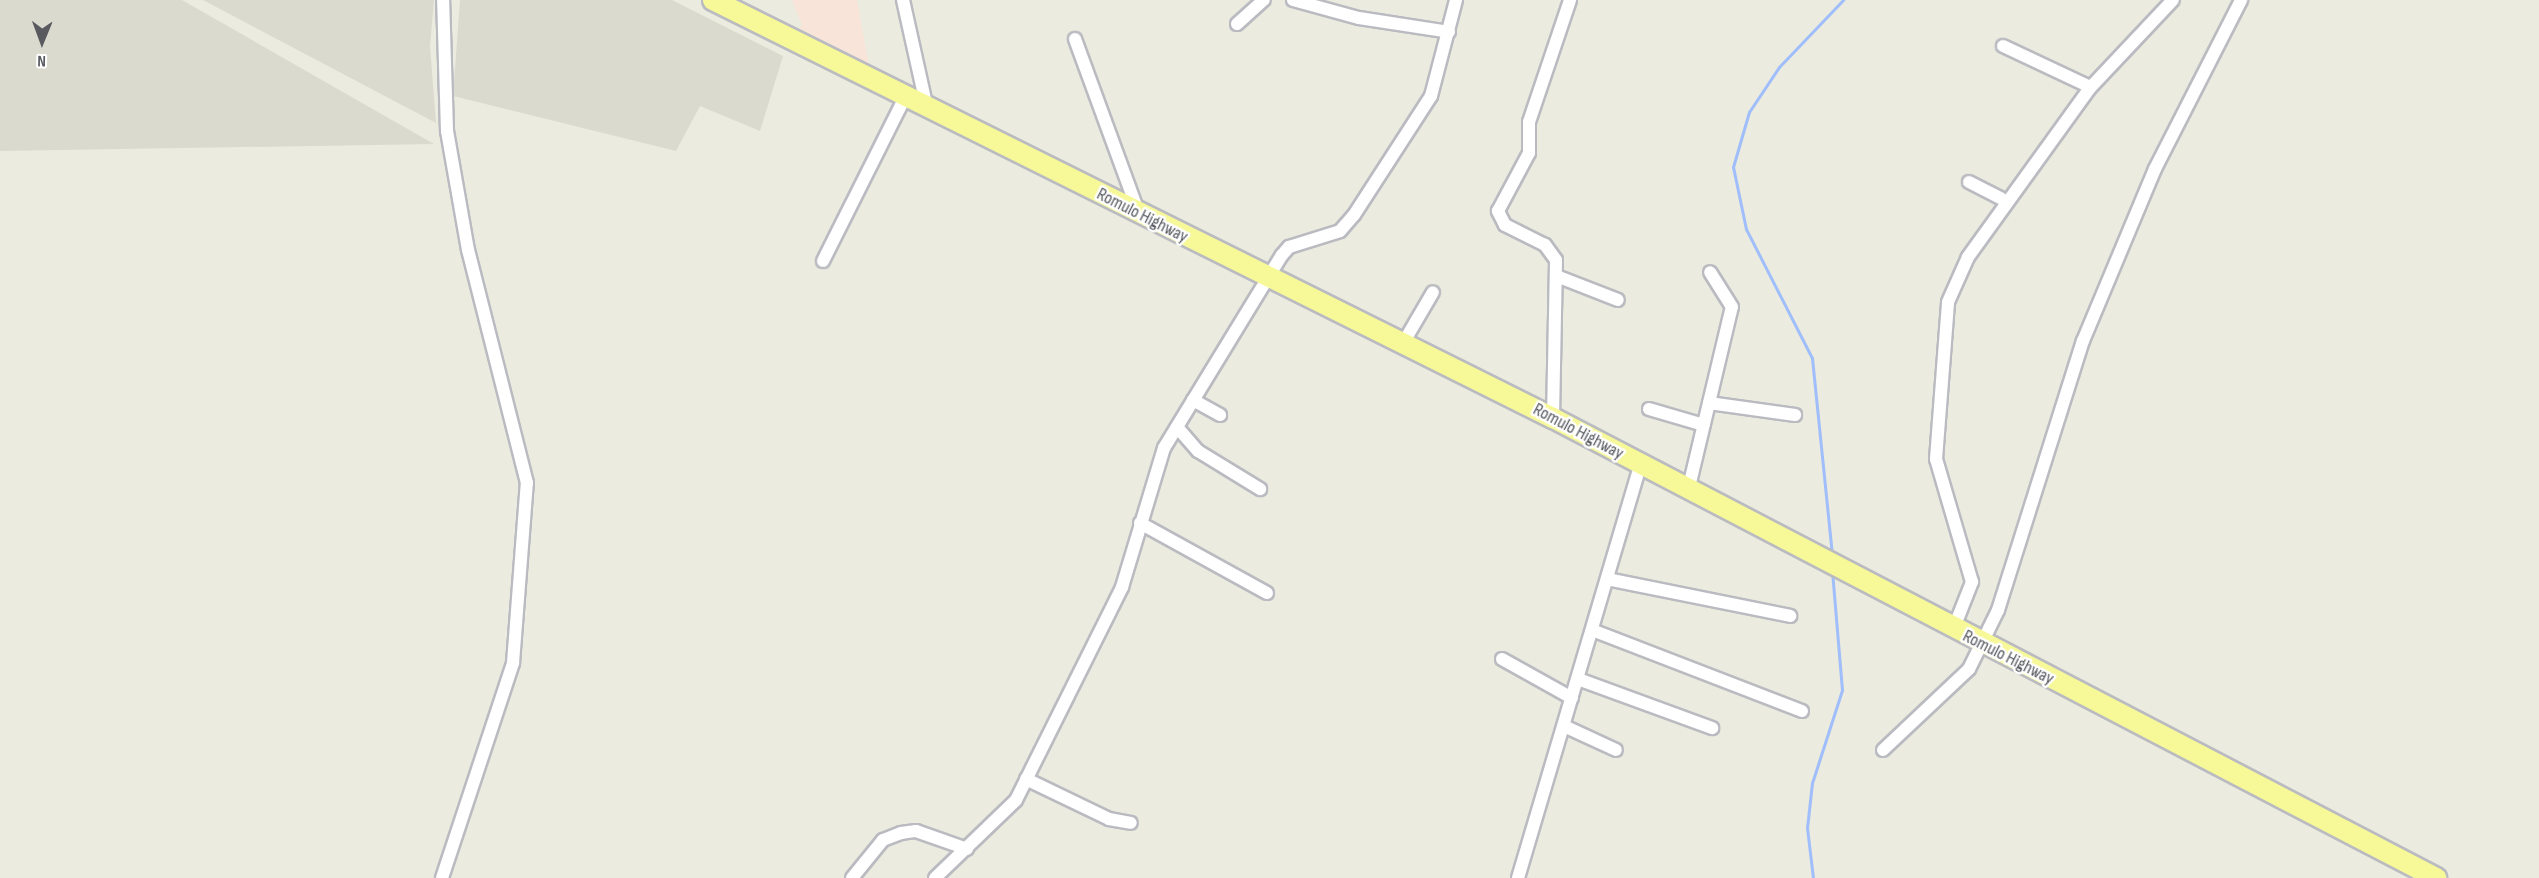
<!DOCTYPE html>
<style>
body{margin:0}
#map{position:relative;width:2539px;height:878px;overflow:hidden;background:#ebebdf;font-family:"Sofia Sans Condensed",sans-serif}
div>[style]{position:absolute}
.education>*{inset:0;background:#dbdace}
.medical>*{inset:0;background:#f9e4da}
.stream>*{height:3px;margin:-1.5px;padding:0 1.5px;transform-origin:1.5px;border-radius:1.5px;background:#9fbefb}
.roads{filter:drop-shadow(2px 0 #babbc1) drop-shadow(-2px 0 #babbc1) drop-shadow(0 2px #babbc1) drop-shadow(0 -2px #babbc1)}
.minor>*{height:12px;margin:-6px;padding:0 6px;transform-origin:6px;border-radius:6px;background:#fff}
.trunk>*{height:20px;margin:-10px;padding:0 10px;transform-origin:10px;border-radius:10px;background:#f7f897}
span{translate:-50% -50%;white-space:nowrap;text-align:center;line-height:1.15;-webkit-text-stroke:5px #fff;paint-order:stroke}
.street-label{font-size:18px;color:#585a60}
.north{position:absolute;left:12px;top:12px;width:60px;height:60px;-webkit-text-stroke:4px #fff;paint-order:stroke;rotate:181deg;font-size:16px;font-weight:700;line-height:24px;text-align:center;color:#585a60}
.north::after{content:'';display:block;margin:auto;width:21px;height:27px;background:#585a60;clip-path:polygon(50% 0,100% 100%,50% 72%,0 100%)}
</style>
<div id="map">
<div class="education">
<i style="clip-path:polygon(0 0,182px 0,434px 144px,0 151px)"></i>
<i style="clip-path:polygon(203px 0,434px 0,430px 46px,436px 123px)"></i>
<i style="clip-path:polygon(460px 0,672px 0,783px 56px,760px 131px,700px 106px,676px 151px,453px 96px)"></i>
</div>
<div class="medical">
<i style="clip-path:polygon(792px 0,857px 0,870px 72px,796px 36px,802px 25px)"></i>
</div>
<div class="stream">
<i style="left:1832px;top:555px;width:198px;rotate:-95.8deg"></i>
<i style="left:1812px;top:358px;width:145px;rotate:-117.1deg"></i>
<i style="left:1746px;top:229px;width:63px;rotate:-101.8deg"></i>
<i style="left:1733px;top:167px;width:57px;rotate:-73.8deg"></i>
<i style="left:1749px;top:112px;width:54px;rotate:-56.3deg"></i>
<i style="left:1779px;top:67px;width:93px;rotate:-46.3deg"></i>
<i style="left:1813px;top:878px;width:50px;rotate:-96.8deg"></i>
<i style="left:1807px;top:828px;width:45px;rotate:-83.7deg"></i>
<i style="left:1812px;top:783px;width:98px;rotate:-72.1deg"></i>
<i style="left:1842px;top:690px;width:119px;rotate:-94.8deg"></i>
</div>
<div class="roads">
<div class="minor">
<i style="left:903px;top:0;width:111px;rotate:77.5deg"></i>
<i style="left:1293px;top:0;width:68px;rotate:15.3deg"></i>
<i style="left:1359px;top:18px;width:91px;rotate:8.8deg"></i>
<i style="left:1237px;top:24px;width:36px;rotate:-42deg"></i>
<i style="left:1075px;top:39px;width:186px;rotate:69.9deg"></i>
<i style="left:2003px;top:46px;width:96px;rotate:25.2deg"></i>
<i style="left:1969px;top:182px;width:36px;rotate:27deg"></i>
<i style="left:823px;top:261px;width:183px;rotate:-63.4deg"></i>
<i style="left:1559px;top:277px;width:63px;rotate:21.3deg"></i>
<i style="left:1402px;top:345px;width:61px;rotate:-59.7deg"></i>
<i style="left:1193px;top:400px;width:31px;rotate:29deg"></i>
<i style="left:1709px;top:403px;width:87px;rotate:7.9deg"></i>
<i style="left:1649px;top:409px;width:57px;rotate:16.2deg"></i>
<i style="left:1553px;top:418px;width:158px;rotate:-88.9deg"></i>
<i style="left:1556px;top:260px;width:19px;rotate:-126deg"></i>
<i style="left:1545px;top:245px;width:45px;rotate:-153.4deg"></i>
<i style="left:1505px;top:225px;width:16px;rotate:-117deg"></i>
<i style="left:1498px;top:211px;width:66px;rotate:-61.9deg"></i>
<i style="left:1529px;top:153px;width:31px;rotate:-90deg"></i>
<i style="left:1529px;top:122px;width:129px;rotate:-71.4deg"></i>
<i style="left:1177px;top:427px;width:32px;rotate:49deg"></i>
<i style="left:1198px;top:451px;width:73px;rotate:31.5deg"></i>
<i style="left:1688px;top:491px;width:189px;rotate:-76.6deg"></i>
<i style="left:1732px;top:307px;width:41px;rotate:-122.2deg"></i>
<i style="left:1140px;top:523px;width:145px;rotate:28.9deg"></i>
<i style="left:1607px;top:579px;width:187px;rotate:11.4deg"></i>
<i style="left:1592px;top:630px;width:225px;rotate:21.1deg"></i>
<i style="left:1953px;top:630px;width:52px;rotate:-68.4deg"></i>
<i style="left:1972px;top:582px;width:128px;rotate:-106.3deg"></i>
<i style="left:1936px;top:459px;width:157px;rotate:-85.6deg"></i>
<i style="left:1948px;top:302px;width:49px;rotate:-66deg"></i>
<i style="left:1968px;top:257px;width:207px;rotate:-54.2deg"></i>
<i style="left:2089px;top:89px;width:122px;rotate:-46.7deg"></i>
<i style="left:1502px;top:659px;width:80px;rotate:29.1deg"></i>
<i style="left:1578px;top:679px;width:143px;rotate:20.1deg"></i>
<i style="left:1564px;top:726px;width:57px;rotate:24.8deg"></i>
<i style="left:1883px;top:750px;width:118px;rotate:-43.3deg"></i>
<i style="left:1969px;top:669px;width:66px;rotate:-63.8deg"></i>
<i style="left:1998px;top:610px;width:282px;rotate:-72.5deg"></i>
<i style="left:2083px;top:341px;width:186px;rotate:-67.3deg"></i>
<i style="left:2155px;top:169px;width:190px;rotate:-63deg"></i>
<i style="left:1026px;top:779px;width:92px;rotate:25.7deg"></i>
<i style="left:1109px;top:819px;width:22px;rotate:10deg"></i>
<i style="left:442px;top:878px;width:226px;rotate:-71.7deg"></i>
<i style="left:513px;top:663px;width:181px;rotate:-85.6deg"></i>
<i style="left:527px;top:483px;width:240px;rotate:-104.2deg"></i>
<i style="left:468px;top:250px;width:121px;rotate:-100deg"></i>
<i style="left:447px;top:131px;width:131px;rotate:-91.7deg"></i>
<i style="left:852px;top:878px;width:49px;rotate:-50.8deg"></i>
<i style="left:883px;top:840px;width:19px;rotate:-21deg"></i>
<i style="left:901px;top:833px;width:15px;rotate:-8deg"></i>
<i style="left:916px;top:831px;width:54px;rotate:19.4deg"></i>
<i style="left:935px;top:878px;width:112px;rotate:-43.9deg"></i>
<i style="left:1016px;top:800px;width:238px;rotate:-63.5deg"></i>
<i style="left:1122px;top:587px;width:145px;rotate:-73.2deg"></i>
<i style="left:1164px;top:448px;width:226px;rotate:-58.6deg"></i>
<i style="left:1282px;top:255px;width:11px;rotate:-49deg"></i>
<i style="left:1289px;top:247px;width:53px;rotate:-17.4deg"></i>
<i style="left:1340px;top:231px;width:21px;rotate:-49deg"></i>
<i style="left:1354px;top:215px;width:142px;rotate:-57.1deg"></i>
<i style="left:1431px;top:96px;width:99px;rotate:-75.4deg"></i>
<i style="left:1518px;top:878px;width:430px;rotate:-73.5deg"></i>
</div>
<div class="trunk">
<i style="left:713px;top:0;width:938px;rotate:26.46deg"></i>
<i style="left:1553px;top:418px;width:996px;rotate:27.52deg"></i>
</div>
</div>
<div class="street-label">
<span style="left:1142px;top:216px;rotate:27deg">Romulo Highway</span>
<span style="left:1578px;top:432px;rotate:28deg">Romulo Highway</span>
<span style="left:2008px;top:658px;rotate:27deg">Romulo Highway</span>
</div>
<div class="north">N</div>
</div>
